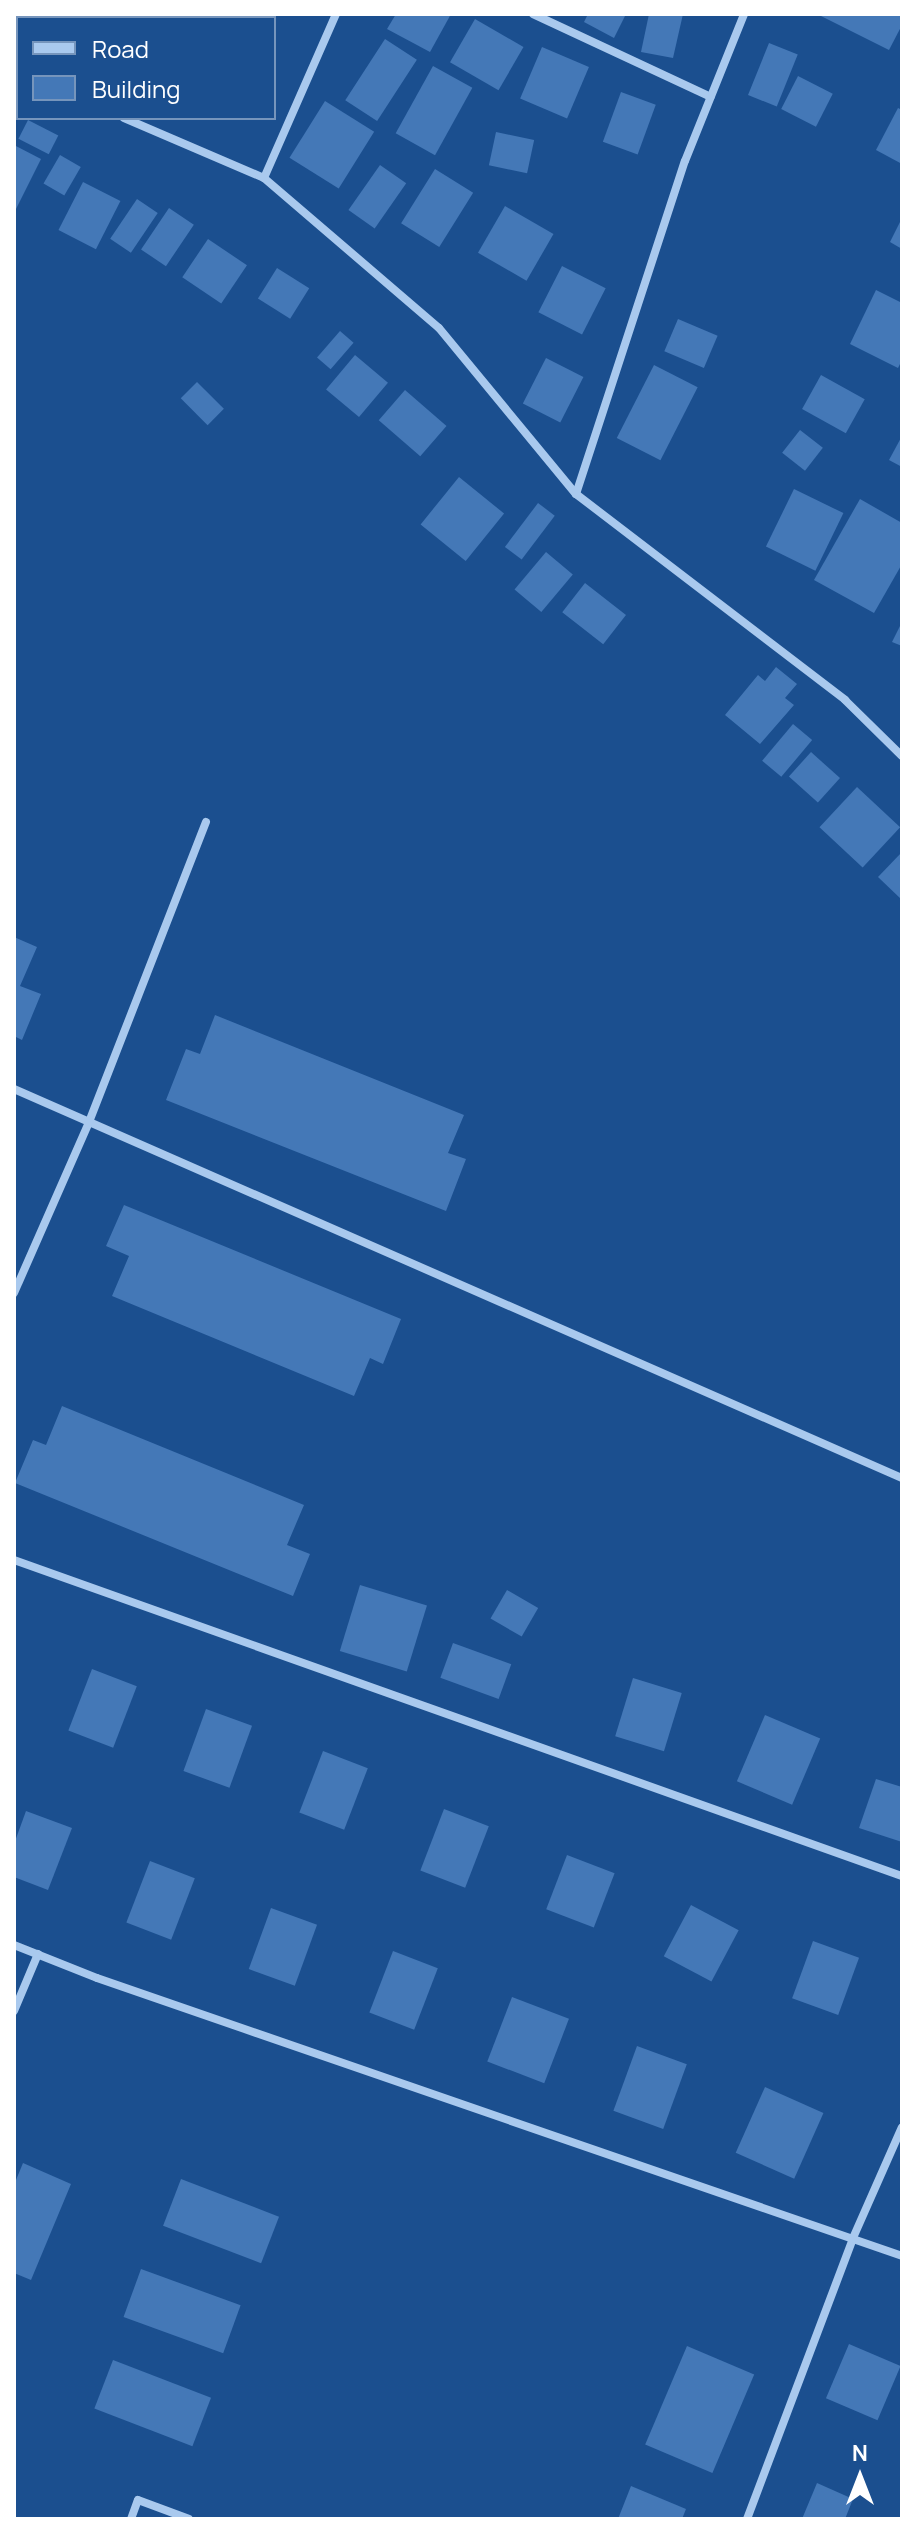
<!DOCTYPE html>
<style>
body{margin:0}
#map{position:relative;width:916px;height:2533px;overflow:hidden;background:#1b4f8f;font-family:Manrope,sans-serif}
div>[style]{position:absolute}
.building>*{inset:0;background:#4478b7;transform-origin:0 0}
.street>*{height:8px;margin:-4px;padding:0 4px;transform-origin:4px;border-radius:4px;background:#a9c9ee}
span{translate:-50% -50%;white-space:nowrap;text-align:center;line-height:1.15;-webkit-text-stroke:7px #1b4f8f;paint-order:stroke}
.frame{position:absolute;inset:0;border:16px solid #fff;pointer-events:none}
.legend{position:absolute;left:16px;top:16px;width:260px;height:104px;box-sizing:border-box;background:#1b4f8f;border:2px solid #7695bc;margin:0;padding:10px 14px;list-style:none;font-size:24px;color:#fff}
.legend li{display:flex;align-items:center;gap:16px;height:40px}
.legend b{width:40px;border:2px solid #7695bc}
.north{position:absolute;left:820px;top:2437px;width:80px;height:80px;-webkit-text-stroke:6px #1b4f8f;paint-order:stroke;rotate:0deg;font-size:22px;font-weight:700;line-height:32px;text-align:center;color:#fff}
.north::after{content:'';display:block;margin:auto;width:28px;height:36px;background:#fff;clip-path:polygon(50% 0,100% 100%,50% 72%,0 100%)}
</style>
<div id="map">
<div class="building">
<i style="clip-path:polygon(396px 14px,451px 14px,430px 52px,387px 29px)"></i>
<i style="clip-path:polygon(588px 14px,626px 14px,614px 38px,584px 22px)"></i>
<i style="clip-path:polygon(649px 14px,683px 14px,673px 58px,641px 52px)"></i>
<i style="clip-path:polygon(817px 14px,902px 14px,902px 25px,889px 50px)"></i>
<i style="left:475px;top:19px;width:56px;height:50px;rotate:30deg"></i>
<i style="left:385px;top:39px;width:38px;height:73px;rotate:33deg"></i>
<i style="left:769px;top:43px;width:31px;height:56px;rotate:22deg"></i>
<i style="left:542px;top:47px;width:51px;height:56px;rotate:23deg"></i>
<i style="left:433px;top:66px;width:45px;height:77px;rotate:29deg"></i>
<i style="left:798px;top:76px;width:39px;height:37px;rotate:27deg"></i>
<i style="left:621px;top:92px;width:37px;height:53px;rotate:20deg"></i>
<i style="left:325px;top:101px;width:58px;height:67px;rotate:32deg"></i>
<i style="clip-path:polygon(898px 108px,902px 110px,902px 164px,876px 150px)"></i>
<i style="left:28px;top:120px;width:34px;height:21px;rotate:27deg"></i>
<i style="left:496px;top:132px;width:39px;height:34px;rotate:12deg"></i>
<i style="clip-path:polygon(14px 145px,41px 159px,14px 213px)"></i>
<i style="left:60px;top:155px;width:24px;height:33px;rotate:30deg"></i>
<i style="left:380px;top:165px;width:32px;height:55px;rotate:35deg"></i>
<i style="left:435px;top:169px;width:45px;height:64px;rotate:32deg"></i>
<i style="left:83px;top:182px;width:42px;height:54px;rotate:27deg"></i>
<i style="left:137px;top:199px;width:25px;height:48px;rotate:34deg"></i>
<i style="left:505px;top:206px;width:56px;height:54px;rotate:30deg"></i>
<i style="left:169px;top:208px;width:30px;height:50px;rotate:34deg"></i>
<i style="clip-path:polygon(902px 218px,902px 249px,890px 242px)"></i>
<i style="left:208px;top:239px;width:47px;height:46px;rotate:34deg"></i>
<i style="left:562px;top:266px;width:49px;height:52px;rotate:27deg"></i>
<i style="left:277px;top:268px;width:38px;height:36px;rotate:32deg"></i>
<i style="clip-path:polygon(876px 290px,902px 303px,902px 360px,898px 368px,850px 344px)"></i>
<i style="left:678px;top:319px;width:43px;height:35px;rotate:23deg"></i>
<i style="left:340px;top:331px;width:18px;height:35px;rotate:41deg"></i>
<i style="left:355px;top:355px;width:43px;height:45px;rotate:40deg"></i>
<i style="left:546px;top:358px;width:42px;height:51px;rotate:27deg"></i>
<i style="left:654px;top:365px;width:49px;height:82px;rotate:27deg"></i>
<i style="left:821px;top:375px;width:50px;height:39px;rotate:29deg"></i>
<i style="left:197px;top:382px;width:38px;height:23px;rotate:45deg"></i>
<i style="left:405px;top:390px;width:55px;height:40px;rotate:41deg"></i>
<i style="left:800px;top:430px;width:29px;height:29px;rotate:38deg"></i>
<i style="clip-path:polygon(902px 436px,902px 467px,889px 460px)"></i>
<i style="left:459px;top:477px;width:58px;height:61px;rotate:39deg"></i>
<i style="left:794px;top:489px;width:55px;height:64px;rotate:26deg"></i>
<i style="clip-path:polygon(860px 499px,902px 523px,902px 564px,874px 613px,814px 580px)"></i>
<i style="left:538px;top:503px;width:21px;height:55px;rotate:37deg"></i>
<i style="left:546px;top:552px;width:35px;height:49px;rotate:40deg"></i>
<i style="left:585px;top:583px;width:52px;height:37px;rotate:38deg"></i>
<i style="clip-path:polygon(902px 622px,902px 646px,892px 642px)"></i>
<i style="clip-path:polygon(776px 667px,797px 684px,785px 698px,794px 705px,760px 744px,725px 715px,758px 675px,765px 681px)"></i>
<i style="left:793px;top:724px;width:25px;height:48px;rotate:40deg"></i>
<i style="left:811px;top:752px;width:39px;height:33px;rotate:42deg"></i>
<i style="left:857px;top:787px;width:59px;height:55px;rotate:43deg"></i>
<i style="clip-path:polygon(902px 852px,902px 900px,878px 877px)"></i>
<i style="clip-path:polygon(14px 937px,37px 947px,20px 986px,41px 994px,22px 1040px,14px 1036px)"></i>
<i style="clip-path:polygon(215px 1015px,464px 1115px,448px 1153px,466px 1159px,446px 1211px,166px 1100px,186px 1049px,200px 1054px)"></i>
<i style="clip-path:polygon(124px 1205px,401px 1319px,383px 1364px,370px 1358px,354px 1396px,112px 1296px,129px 1256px,106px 1246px)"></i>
<i style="clip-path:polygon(62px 1406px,304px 1505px,287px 1545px,310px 1554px,293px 1596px,15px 1483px,33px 1440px,46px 1445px)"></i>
<i style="left:360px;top:1585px;width:70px;height:69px;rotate:17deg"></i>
<i style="left:507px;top:1590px;width:36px;height:33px;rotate:30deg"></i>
<i style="left:453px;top:1643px;width:62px;height:37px;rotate:20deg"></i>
<i style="left:92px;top:1669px;width:48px;height:66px;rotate:21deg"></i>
<i style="left:633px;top:1678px;width:51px;height:61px;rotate:17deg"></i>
<i style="left:206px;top:1709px;width:49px;height:66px;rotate:20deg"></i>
<i style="left:765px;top:1715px;width:60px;height:72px;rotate:23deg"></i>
<i style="left:323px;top:1751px;width:48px;height:66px;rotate:21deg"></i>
<i style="clip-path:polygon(876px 1779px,902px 1787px,902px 1842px,859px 1828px)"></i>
<i style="left:444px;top:1809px;width:48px;height:66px;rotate:21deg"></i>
<i style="clip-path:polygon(26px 1811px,72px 1828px,48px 1890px,14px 1877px,14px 1844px)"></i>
<i style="left:567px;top:1855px;width:51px;height:58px;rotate:21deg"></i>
<i style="left:150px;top:1861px;width:48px;height:66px;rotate:21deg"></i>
<i style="left:691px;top:1905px;width:54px;height:58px;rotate:28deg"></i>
<i style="left:271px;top:1908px;width:49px;height:65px;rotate:20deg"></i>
<i style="left:813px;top:1941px;width:49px;height:61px;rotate:20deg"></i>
<i style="left:393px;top:1951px;width:48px;height:66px;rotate:21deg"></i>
<i style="left:512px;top:1997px;width:61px;height:69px;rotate:21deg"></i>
<i style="left:637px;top:2046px;width:53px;height:69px;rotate:20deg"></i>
<i style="left:765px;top:2087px;width:64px;height:72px;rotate:24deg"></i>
<i style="clip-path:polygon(23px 2163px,71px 2184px,31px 2280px,14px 2273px,14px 2185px)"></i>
<i style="left:181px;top:2179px;width:105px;height:50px;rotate:21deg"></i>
<i style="left:141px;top:2269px;width:106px;height:51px;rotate:20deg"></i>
<i style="left:849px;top:2344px;width:56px;height:59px;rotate:23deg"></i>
<i style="left:687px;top:2346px;width:73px;height:107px;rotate:23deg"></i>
<i style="left:113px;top:2360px;width:105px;height:52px;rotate:21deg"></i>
<i style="clip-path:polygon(817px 2483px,853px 2499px,845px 2519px,802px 2519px)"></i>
<i style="clip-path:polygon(631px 2486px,686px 2509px,682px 2519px,618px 2519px)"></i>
</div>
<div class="street">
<i style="left:533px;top:14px;width:196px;rotate:25deg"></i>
<i style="left:14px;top:71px;width:4px;rotate:27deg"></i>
<i style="left:124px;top:118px;width:152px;rotate:23.2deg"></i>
<i style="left:264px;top:178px;width:230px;rotate:40.6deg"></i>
<i style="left:439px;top:328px;width:215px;rotate:50.5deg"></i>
<i style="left:576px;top:494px;width:339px;rotate:37.4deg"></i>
<i style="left:845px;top:700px;width:80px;rotate:44.5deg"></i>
<i style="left:264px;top:178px;width:179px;rotate:-66.3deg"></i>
<i style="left:576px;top:494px;width:350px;rotate:-71.9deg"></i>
<i style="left:685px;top:161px;width:158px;rotate:-68.1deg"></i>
<i style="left:14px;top:1089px;width:969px;rotate:23.66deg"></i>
<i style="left:14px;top:1293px;width:187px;rotate:-66.3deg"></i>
<i style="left:89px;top:1122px;width:322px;rotate:-68.7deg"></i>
<i style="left:14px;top:1560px;width:943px;rotate:19.59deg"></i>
<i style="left:14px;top:1945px;width:89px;rotate:21.7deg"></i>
<i style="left:97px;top:1978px;width:852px;rotate:19.05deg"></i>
<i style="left:14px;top:2011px;width:62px;rotate:-67.2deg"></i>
<i style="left:131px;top:2519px;width:20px;rotate:-70deg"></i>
<i style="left:138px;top:2500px;width:54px;rotate:20.4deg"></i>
<i style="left:747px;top:2519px;width:300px;rotate:-69.3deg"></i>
<i style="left:853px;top:2238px;width:121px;rotate:-66.2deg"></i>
</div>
<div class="frame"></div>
<ul class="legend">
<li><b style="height:10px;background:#a9c9ee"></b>Road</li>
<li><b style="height:22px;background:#4478b7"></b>Building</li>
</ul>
<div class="north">N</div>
</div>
